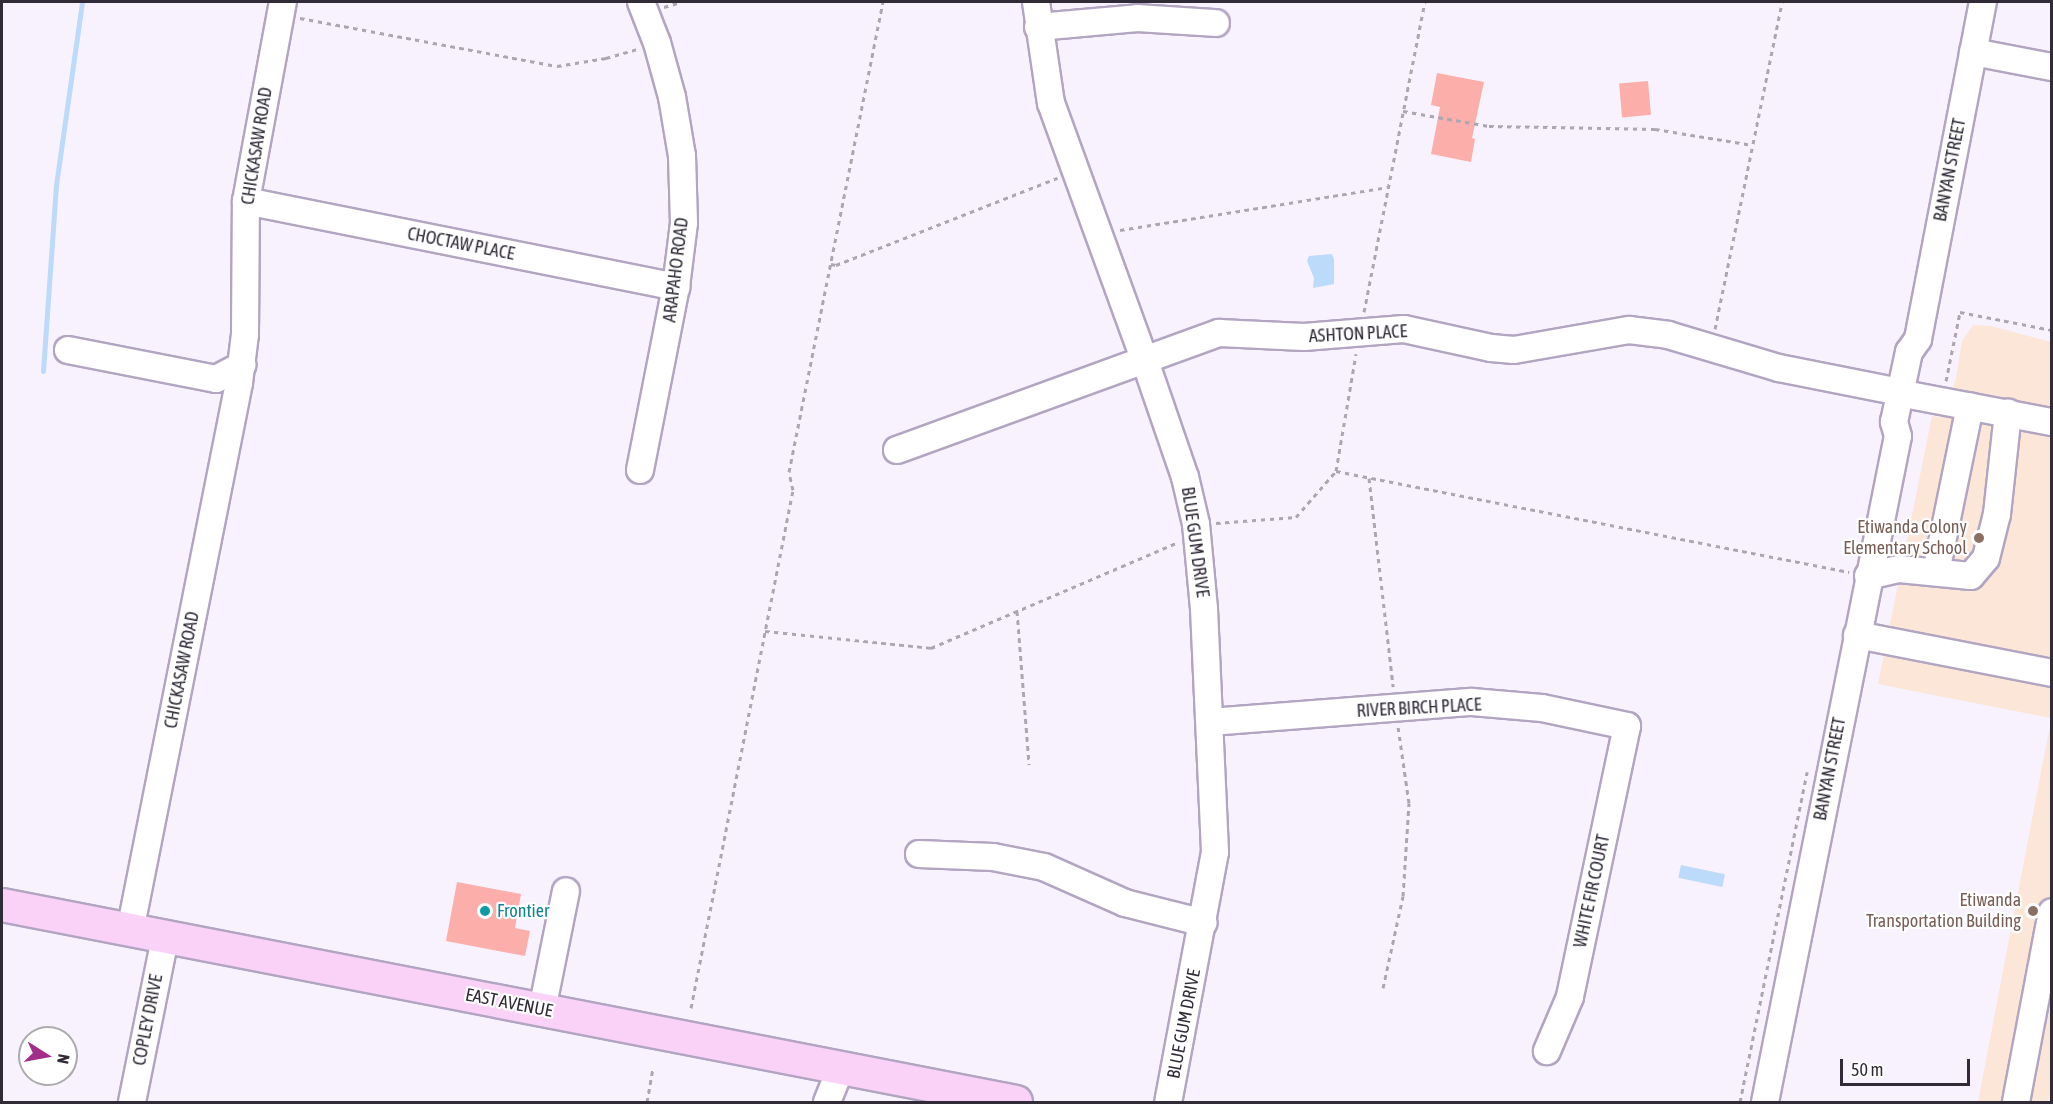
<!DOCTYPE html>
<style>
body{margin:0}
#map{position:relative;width:2053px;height:1104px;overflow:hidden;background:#f7f2fe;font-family:"Asap Condensed",sans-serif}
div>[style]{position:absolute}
.education>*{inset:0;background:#fbe6d7}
.water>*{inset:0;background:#bcdafa;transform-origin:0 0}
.stream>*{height:5px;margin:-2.5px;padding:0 2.5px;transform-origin:2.5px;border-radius:2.5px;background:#bcdafa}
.building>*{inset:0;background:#fbaeaa;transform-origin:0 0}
.path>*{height:3px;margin-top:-1.5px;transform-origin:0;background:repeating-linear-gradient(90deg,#aba6b2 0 4.5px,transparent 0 9px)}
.roads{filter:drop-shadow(2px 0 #b2a5c2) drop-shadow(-2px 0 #b2a5c2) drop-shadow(0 2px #b2a5c2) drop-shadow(0 -2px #b2a5c2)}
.minor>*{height:26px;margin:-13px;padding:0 13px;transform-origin:13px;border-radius:13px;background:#fff}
.major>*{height:32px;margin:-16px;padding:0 16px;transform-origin:16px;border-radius:16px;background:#fad2f8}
.dots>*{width:16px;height:16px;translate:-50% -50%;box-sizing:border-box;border:3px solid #fff;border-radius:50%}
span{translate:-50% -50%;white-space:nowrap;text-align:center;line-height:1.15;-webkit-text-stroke:4.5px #fff;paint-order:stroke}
.street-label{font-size:18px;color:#302b37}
.education-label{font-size:18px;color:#785e54}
.right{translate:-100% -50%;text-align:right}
.culture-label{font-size:18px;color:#0d838f}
.left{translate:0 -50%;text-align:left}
.frame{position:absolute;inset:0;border:3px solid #302b37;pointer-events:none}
.north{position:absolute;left:18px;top:1026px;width:60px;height:60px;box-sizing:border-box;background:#fff;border:2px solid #acaaaf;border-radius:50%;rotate:101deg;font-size:16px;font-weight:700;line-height:24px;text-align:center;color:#302b37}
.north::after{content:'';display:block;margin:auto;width:21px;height:27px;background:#a32e89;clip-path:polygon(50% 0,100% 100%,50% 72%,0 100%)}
.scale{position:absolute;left:1840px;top:1059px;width:130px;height:27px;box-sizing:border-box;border:3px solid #302b37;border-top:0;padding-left:8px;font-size:18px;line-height:21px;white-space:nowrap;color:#302b37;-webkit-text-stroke:4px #fff;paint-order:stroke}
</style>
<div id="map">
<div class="education">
<i style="clip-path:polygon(1973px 325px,1991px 326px,2051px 342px,2051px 718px,1878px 684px,1932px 416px,1941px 418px,1956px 379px,1962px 341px)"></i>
<i style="clip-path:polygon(2051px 720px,2051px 1102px,1978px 1102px)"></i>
</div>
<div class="water">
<i style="clip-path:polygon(1332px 254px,1334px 259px,1334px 284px,1313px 288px,1314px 278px,1307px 261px,1309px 256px)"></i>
<i style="left:1681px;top:865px;width:45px;height:13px;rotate:12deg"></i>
</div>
<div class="stream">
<i style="left:43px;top:371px;width:186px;rotate:-86deg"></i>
<i style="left:56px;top:185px;width:185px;rotate:-81.9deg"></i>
</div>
<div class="building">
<i style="clip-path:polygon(1437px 73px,1484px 82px,1472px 138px,1475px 139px,1471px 162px,1431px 154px,1440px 107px,1431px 105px)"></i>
<i style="left:1648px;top:81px;width:34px;height:29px;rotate:85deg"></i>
<i style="clip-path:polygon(457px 882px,521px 894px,515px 928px,530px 931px,525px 956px,446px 941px)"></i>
</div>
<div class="path">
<i style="left:664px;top:7px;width:18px;rotate:-16deg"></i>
<i style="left:300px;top:18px;width:261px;rotate:10.6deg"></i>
<i style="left:557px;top:66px;width:50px;rotate:-9.3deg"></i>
<i style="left:606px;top:58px;width:33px;rotate:-16deg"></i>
<i style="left:1403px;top:111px;width:87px;rotate:9.9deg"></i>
<i style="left:1489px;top:126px;width:166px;rotate:1deg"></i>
<i style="left:1655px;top:129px;width:99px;rotate:9.3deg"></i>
<i style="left:1120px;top:230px;width:271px;rotate:-9.1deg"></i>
<i style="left:831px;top:264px;width:5px;rotate:11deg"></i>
<i style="left:836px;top:265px;width:238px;rotate:-21.5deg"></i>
<i style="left:1364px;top:312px;width:316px;rotate:-78.9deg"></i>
<i style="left:1715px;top:329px;width:334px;rotate:-78.4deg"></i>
<i style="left:1946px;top:381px;width:70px;rotate:-78.5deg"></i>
<i style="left:1960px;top:312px;width:94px;rotate:11.1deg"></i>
<i style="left:1336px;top:471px;width:523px;rotate:11.14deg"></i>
<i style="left:1369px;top:478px;width:210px;rotate:83.4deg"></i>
<i style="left:1216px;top:523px;width:80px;rotate:-4.3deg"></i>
<i style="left:1296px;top:517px;width:61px;rotate:-49deg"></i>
<i style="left:1336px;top:471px;width:119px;rotate:-80.3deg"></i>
<i style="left:1017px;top:611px;width:154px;rotate:85.5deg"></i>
<i style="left:765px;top:631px;width:167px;rotate:5.8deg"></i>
<i style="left:931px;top:648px;width:267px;rotate:-23.2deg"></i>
<i style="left:1383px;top:988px;width:94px;rotate:-77.7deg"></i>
<i style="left:1403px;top:896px;width:93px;rotate:-86.3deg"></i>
<i style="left:1409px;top:803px;width:77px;rotate:-98.2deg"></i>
<i style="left:691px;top:1008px;width:528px;rotate:-78.86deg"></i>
<i style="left:793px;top:490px;width:18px;rotate:-103deg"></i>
<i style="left:789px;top:472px;width:479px;rotate:-78.7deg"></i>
<i style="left:647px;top:1102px;width:35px;rotate:-80deg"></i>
<i style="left:1740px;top:1102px;width:337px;rotate:-78.5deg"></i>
</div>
<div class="roads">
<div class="minor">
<i style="left:1036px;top:2px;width:102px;rotate:81.6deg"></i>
<i style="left:1051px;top:103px;width:271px;rotate:70deg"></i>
<i style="left:1144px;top:358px;width:126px;rotate:71deg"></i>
<i style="left:1185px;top:477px;width:48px;rotate:76.8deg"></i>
<i style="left:1196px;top:524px;width:85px;rotate:84.6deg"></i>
<i style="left:1204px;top:609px;width:243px;rotate:87.4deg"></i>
<i style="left:1215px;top:852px;width:254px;rotate:100.6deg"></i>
<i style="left:1038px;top:27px;width:100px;rotate:-5.1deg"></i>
<i style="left:1138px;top:18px;width:78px;rotate:3.7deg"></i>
<i style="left:1973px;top:52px;width:80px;rotate:10.8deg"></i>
<i style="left:246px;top:201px;width:439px;rotate:11.3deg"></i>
<i style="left:68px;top:350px;width:151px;rotate:11.1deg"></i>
<i style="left:216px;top:379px;width:30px;rotate:-28deg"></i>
<i style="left:1914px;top:396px;width:140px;rotate:10.7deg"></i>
<i style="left:897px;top:450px;width:343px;rotate:-20deg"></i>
<i style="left:1219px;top:333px;width:85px;rotate:2.7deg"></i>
<i style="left:1304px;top:337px;width:100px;rotate:-4.6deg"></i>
<i style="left:1404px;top:329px;width:89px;rotate:12.3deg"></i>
<i style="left:1491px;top:348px;width:23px;rotate:5deg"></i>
<i style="left:1514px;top:350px;width:117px;rotate:-9.9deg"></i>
<i style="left:1629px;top:330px;width:39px;rotate:7deg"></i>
<i style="left:1668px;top:335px;width:116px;rotate:16.6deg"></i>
<i style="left:1779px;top:368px;width:123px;rotate:11.2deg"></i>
<i style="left:640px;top:470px;width:187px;rotate:-78.9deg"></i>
<i style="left:676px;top:287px;width:64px;rotate:-82.9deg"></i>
<i style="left:684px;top:223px;width:67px;rotate:-91.7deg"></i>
<i style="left:682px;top:156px;width:60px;rotate:-99.6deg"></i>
<i style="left:672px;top:97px;width:56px;rotate:-105.5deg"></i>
<i style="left:657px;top:43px;width:44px;rotate:-111.3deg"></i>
<i style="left:1936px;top:572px;width:169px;rotate:-78.4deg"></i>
<i style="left:1868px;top:576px;width:32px;rotate:-13deg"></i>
<i style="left:1899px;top:569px;width:72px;rotate:5.6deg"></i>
<i style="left:1971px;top:576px;width:23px;rotate:-50deg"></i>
<i style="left:1986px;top:558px;width:45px;rotate:-76deg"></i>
<i style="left:1997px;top:514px;width:102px;rotate:-83.8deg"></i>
<i style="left:1857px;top:635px;width:199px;rotate:11deg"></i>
<i style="left:1210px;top:722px;width:263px;rotate:-4.4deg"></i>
<i style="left:1472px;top:702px;width:70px;rotate:4.9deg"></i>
<i style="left:1542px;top:708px;width:87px;rotate:12deg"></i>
<i style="left:1627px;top:726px;width:277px;rotate:101.9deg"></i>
<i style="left:1570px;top:997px;width:59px;rotate:113.1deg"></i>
<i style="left:919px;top:854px;width:74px;rotate:2.3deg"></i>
<i style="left:993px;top:857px;width:52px;rotate:11.1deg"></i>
<i style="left:1044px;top:867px;width:89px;rotate:24deg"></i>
<i style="left:1125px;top:903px;width:81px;rotate:14.2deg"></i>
<i style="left:130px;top:931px;width:559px;rotate:-78.75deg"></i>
<i style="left:239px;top:383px;width:49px;rotate:-83deg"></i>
<i style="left:245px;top:334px;width:133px;rotate:-89.6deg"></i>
<i style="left:246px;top:201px;width:202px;rotate:-79.5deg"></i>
<i style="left:542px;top:1010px;width:121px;rotate:-78.6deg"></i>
<i style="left:132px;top:1102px;width:167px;rotate:-78.6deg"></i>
<i style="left:827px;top:1102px;width:38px;rotate:-68deg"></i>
<i style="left:1765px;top:1102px;width:679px;rotate:-78.71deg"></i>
<i style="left:1898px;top:436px;width:15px;rotate:-106deg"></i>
<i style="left:1894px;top:422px;width:72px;rotate:-77.9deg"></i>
<i style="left:1909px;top:352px;width:16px;rotate:-55deg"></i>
<i style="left:1918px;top:339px;width:343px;rotate:-79.1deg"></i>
<i style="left:2016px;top:1102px;width:193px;rotate:-79.3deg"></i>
</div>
<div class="major">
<i style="left:2px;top:905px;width:1033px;rotate:10.99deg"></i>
</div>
</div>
<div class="dots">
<i style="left:1979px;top:538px;background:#8d6e63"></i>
<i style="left:485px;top:911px;background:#0f9aa8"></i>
<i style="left:2033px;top:911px;background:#8d6e63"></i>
</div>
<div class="street-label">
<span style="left:257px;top:146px;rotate:-81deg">CHICKASAW ROAD</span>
<span style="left:1950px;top:170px;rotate:-79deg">BANYAN STREET</span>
<span style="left:461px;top:244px;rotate:11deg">CHOCTAW PLACE</span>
<span style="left:676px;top:270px;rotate:-83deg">ARAPAHO ROAD</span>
<span style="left:1358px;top:334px;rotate:-3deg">ASHTON PLACE</span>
<span style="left:1195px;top:542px;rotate:82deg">BLUE GUM DRIVE</span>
<span style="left:182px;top:670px;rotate:-79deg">CHICKASAW ROAD</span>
<span style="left:1419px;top:708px;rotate:-3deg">RIVER BIRCH PLACE</span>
<span style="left:1830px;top:769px;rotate:-79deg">BANYAN STREET</span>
<span style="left:1592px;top:891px;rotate:-78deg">WHITE FIR COURT</span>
<span style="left:509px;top:1003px;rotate:11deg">EAST AVENUE</span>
<span style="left:148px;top:1020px;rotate:-79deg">COPLEY DRIVE</span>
<span style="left:1184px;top:1024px;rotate:-79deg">BLUE GUM DRIVE</span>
</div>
<div class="education-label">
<span class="right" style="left:1967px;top:538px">Etiwanda Colony<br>Elementary School</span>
<span class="right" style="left:2021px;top:911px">Etiwanda<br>Transportation Building</span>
</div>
<div class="culture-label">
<span class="left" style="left:497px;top:911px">Frontier</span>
</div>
<div class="frame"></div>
<div class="north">N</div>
<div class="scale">50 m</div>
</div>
